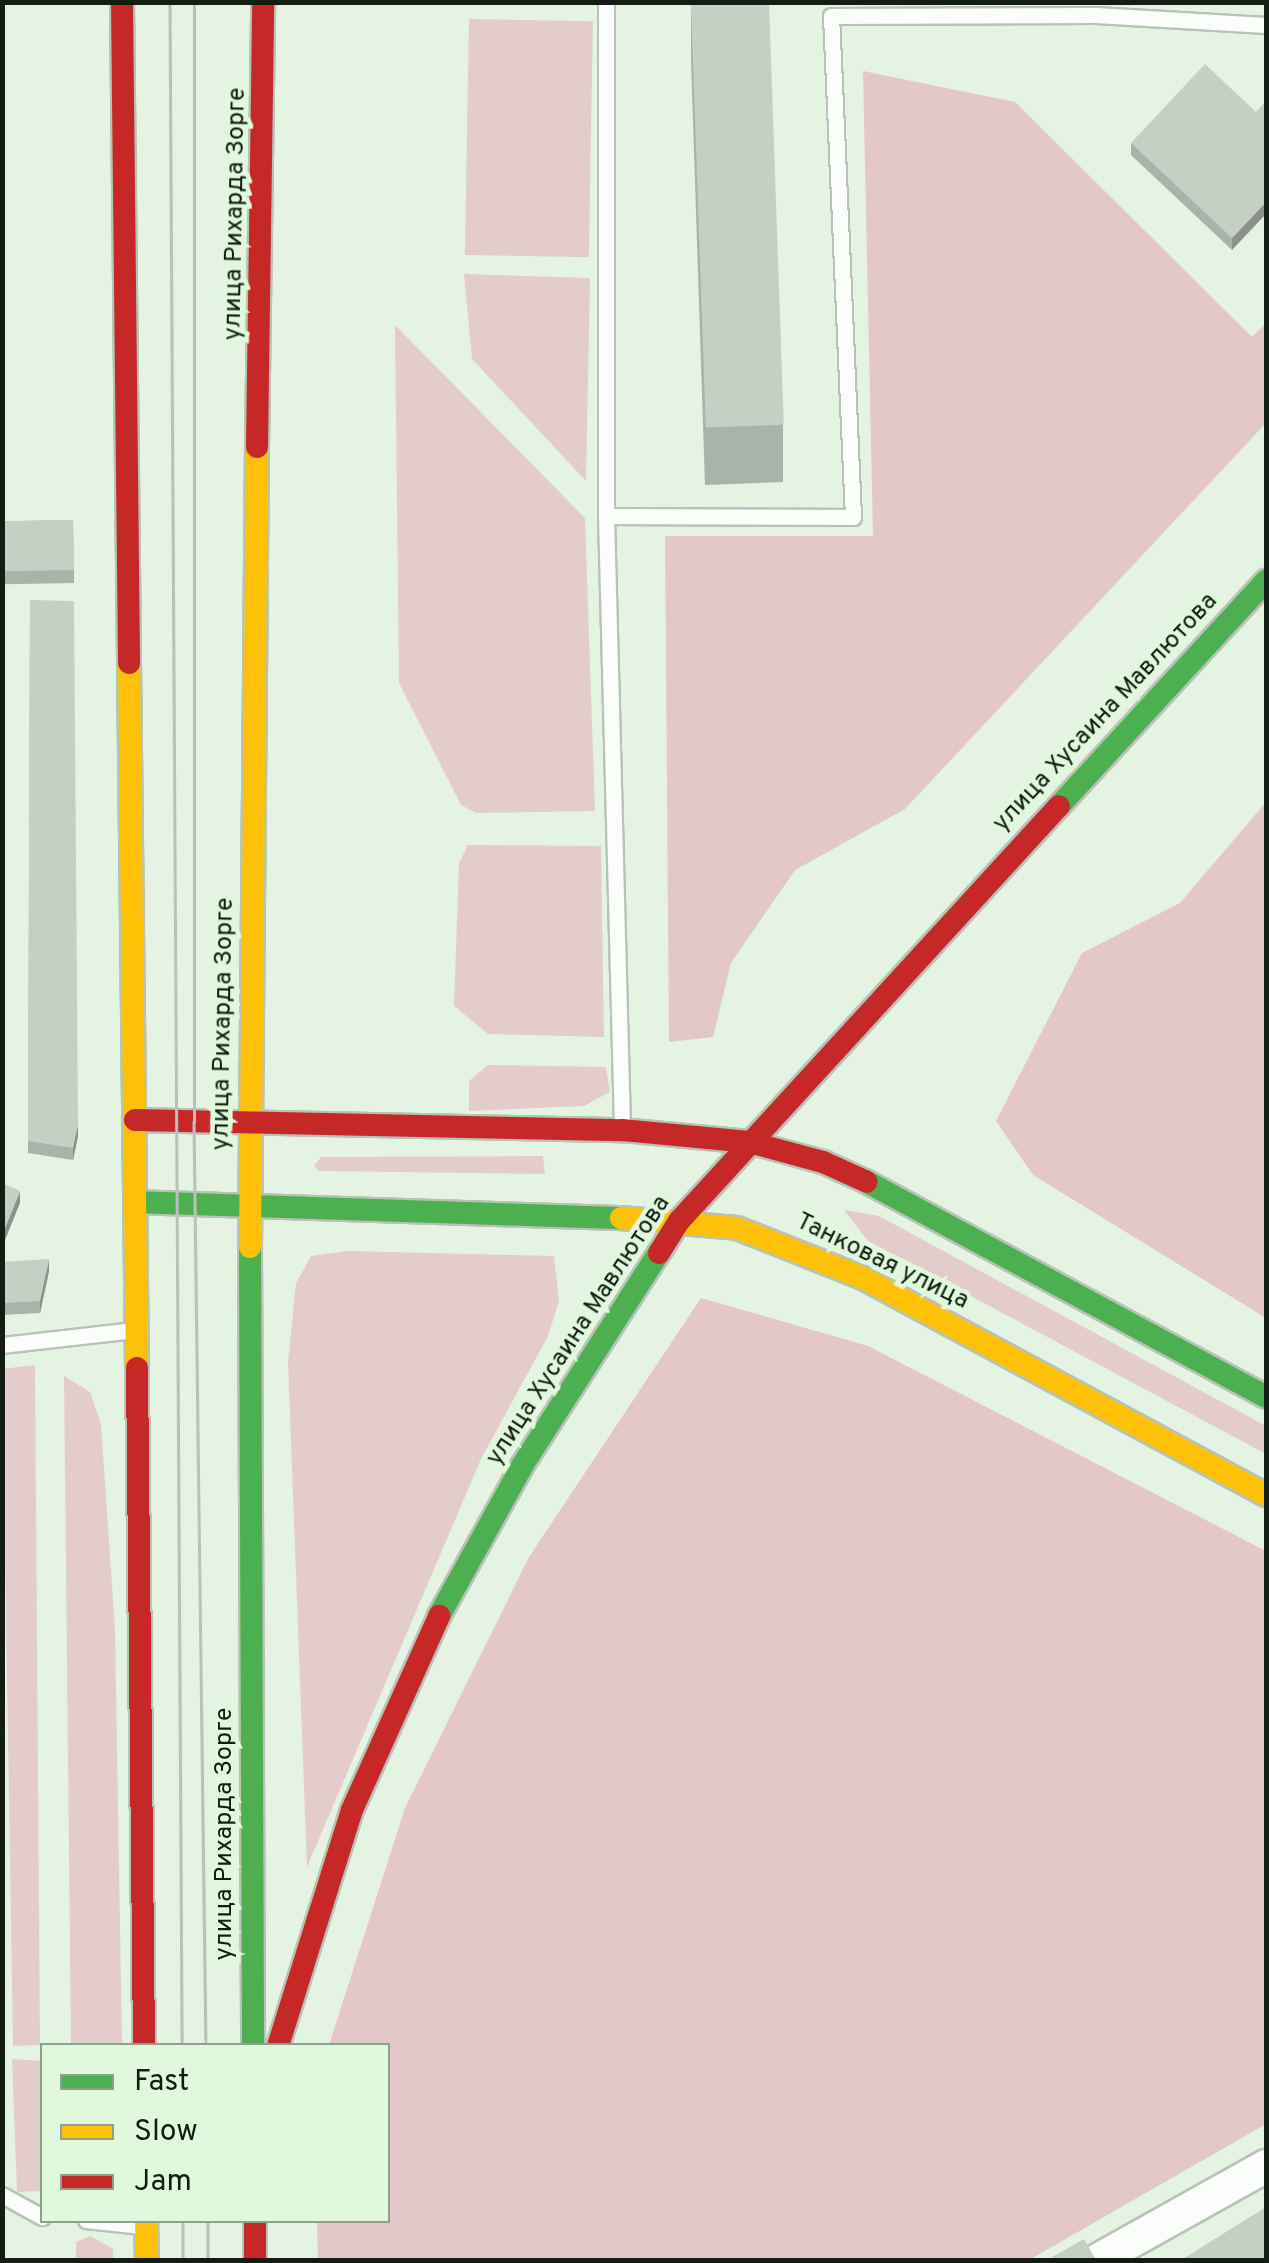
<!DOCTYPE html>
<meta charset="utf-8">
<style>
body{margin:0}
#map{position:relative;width:1269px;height:2263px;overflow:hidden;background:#e5f3e3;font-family:Overpass,sans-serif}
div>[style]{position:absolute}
.green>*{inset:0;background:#e4cccc;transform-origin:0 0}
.forest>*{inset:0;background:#e3c7c9}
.roads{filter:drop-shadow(2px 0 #b8c3b7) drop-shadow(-2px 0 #b8c3b7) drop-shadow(0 2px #b8c3b7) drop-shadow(0 -2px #b8c3b7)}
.lane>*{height:15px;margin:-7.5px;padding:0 7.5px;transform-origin:7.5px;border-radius:7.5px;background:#fbfdfb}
.street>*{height:32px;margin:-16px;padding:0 16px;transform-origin:16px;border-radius:16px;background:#fbfdfb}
.fast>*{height:22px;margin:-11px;padding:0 11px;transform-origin:11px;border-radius:11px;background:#4caf50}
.slow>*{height:22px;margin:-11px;padding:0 11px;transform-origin:11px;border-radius:11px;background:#ffc107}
.jam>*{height:22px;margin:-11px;padding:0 11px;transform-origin:11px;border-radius:11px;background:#c62828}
.tram>*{height:2.5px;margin:-1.25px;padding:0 1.25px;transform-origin:1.25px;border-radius:1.25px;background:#bcc0bc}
.wall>*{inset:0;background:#a9b3a9;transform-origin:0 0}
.shaded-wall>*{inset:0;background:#8a9289}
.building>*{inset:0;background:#c5d0c4;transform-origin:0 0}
span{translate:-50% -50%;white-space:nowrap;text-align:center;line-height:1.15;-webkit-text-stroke:9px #e0f9dd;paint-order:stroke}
.street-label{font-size:25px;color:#141d13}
.frame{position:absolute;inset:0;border:5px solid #141d13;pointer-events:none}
.legend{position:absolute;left:40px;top:2043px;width:350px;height:180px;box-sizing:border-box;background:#e0f9dd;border:2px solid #8ea18c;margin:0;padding:12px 18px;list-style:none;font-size:30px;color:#141d13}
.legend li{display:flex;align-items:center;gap:20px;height:50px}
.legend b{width:50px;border:2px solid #8ea18c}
</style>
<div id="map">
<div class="green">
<i style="left:469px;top:19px;width:124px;height:236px;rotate:1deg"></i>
<i style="clip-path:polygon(464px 274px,590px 278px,586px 481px,472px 359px)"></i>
<i style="clip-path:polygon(395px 325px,585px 518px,595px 811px,476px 813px,461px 805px,399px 683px)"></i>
<i style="clip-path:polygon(468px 845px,601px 846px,604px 1037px,488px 1034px,454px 1006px,459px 863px)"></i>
<i style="clip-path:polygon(488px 1065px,606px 1067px,610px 1092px,584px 1106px,469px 1111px,469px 1081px)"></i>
<i style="clip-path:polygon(543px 1156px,545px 1174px,319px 1171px,314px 1166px,321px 1157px)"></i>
<i style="clip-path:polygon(844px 1210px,879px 1216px,1266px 1426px,1266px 1454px,868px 1241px)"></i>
<i style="clip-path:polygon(348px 1251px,554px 1256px,559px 1301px,548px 1336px,481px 1459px,307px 1867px,288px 1362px,296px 1283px,311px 1256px)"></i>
<i style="clip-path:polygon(35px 1365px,40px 2045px,13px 2046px,2px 1369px)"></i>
<i style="clip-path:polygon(64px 1376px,90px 1392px,101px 1424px,115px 1629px,122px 2045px,71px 2045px)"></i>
<i style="clip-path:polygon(12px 2059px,41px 2061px,41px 2191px,17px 2192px)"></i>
<i style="clip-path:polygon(90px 2236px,113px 2249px,113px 2260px,76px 2260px,76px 2242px)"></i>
</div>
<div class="forest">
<i style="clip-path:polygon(863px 71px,1015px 102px,1252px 337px,1266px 323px,1266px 423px,905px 809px,795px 870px,731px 963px,713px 1037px,669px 1042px,665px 536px,873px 536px)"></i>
<i style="clip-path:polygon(1266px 802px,1266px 1318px,1033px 1175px,996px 1121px,1082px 953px,1180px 903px)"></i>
<i style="clip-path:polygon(701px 1298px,868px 1346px,1266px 1551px,1266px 2124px,1029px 2260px,318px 2260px,317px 2221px,388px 2220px,388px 2046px,329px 2045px,405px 1808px,529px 1557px)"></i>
</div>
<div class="roads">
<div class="lane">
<i style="left:606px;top:2px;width:514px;rotate:90deg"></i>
<i style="left:606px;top:516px;width:612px;rotate:88.5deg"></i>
<i style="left:606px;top:516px;width:247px;rotate:0.2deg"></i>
<i style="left:853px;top:517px;width:501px;rotate:-92.51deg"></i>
<i style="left:831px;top:16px;width:265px;rotate:-0.2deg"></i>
<i style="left:1096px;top:15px;width:170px;rotate:3.4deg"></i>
<i style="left:2px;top:1345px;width:132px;rotate:-6.5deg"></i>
<i style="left:2px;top:2195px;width:46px;rotate:28.8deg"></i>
<i style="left:86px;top:2220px;width:56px;rotate:6.1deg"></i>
</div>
<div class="street">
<i style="left:1098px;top:2260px;width:193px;rotate:-29.2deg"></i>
</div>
<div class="fast">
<i style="left:1059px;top:806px;width:306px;rotate:-47.4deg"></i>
<i style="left:867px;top:1182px;width:453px;rotate:28.3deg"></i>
<i style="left:136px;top:1202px;width:485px;rotate:1.9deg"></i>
<i style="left:250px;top:1247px;width:799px;rotate:89.78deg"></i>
<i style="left:439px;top:1616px;width:171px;rotate:-61deg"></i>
<i style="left:522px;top:1466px;width:253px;rotate:-57.3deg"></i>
</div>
<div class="slow">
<i style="left:129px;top:663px;width:705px;rotate:89.35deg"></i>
<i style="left:621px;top:1218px;width:116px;rotate:4.9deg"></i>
<i style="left:737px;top:1228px;width:133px;rotate:21.6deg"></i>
<i style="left:861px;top:1277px;width:460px;rotate:28.3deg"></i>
<i style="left:250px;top:1247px;width:800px;rotate:-89.5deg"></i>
<i style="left:146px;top:2220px;width:40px;rotate:88.6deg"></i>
</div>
<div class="jam">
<i style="left:122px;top:2px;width:661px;rotate:89.39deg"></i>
<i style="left:257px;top:447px;width:445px;rotate:-89.2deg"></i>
<i style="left:135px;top:1120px;width:487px;rotate:1.2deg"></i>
<i style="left:622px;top:1130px;width:128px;rotate:5.4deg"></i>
<i style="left:749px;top:1142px;width:77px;rotate:15.1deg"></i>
<i style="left:823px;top:1162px;width:48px;rotate:24.4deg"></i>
<i style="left:659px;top:1253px;width:39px;rotate:-58deg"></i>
<i style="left:680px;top:1220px;width:561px;rotate:-47.53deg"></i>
<i style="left:137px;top:1368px;width:678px;rotate:89.41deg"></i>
<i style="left:278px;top:2046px;width:247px;rotate:-72.6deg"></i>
<i style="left:352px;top:1810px;width:213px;rotate:-65.8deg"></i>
<i style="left:255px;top:2220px;width:40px;rotate:90deg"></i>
</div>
</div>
<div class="tram">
<i style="left:170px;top:2px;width:2044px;rotate:89.66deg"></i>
<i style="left:195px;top:2px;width:1120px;rotate:90.05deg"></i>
<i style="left:194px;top:1122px;width:924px;rotate:89.26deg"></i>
<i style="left:183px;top:2220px;width:40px;rotate:90deg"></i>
<i style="left:208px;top:2220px;width:40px;rotate:90deg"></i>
</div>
<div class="wall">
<i style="clip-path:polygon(691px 3px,783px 425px,783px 482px,705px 485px,691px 61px)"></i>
<i style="clip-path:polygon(1256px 112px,1232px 250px,1131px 155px,1131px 143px)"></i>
<i style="left:73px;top:520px;width:63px;height:71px;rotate:89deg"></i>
<i style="clip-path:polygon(30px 600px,78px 1136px,73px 1160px,28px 1153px)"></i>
<i style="clip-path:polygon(2px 1262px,49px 1271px,40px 1313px,2px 1315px)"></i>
</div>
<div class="shaded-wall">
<i style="clip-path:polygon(1266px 202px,1266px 214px,1232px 250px,1232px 238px)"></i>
<i style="clip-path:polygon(78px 1124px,78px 1136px,73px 1160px,73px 1148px)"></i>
<i style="clip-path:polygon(20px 1191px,20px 1203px,5px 1240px,5px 1228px)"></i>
<i style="clip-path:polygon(49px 1259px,49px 1271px,40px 1313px,40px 1301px)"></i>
</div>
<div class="building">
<i style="left:769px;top:2px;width:423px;height:78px;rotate:88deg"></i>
<i style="clip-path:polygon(1205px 64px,1256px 112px,1266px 101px,1266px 202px,1232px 238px,1131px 143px)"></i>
<i style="left:73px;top:520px;width:50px;height:71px;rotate:89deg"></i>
<i style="clip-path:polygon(30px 600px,74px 601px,78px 1124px,73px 1148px,28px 1141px)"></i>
<i style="clip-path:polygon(2px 1183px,20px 1191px,5px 1228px,2px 1227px)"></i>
<i style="clip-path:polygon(49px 1259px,40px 1301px,2px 1303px,2px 1262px)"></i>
<i style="clip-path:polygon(1266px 2207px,1266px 2260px,1181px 2260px)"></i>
<i style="clip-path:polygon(1084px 2239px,1096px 2260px,1047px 2260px)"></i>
</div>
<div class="street-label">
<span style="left:236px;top:214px;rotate:-89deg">улица Рихарда Зорге</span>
<span style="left:1106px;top:713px;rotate:-47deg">улица Хусаина Мавлютова</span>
<span style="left:224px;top:1024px;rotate:-89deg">улица Рихарда Зорге</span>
<span style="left:882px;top:1262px;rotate:26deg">Танковая улица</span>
<span style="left:579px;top:1331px;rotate:-57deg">улица Хусаина Мавлютова</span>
<span style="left:225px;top:1834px;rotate:-90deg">улица Рихарда Зорге</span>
</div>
<div class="frame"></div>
<ul class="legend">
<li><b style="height:12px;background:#4caf50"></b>Fast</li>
<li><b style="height:12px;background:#ffc107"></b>Slow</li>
<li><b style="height:12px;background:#c62828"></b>Jam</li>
</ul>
</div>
